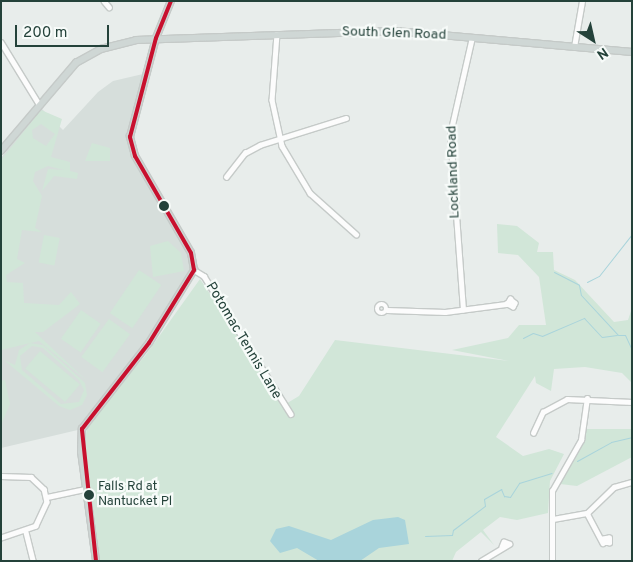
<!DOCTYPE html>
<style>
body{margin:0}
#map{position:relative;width:633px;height:562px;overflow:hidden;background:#e8edeb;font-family:Overpass,sans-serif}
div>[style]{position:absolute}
.built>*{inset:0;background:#d6dedb}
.green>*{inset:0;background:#d1e6d8;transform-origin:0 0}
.water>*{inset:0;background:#a9d4db}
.stream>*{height:1px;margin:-0.5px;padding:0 0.5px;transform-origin:0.5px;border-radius:0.5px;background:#a9d4db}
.roads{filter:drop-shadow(1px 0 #c5cac8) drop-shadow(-1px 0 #c5cac8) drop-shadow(0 1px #c5cac8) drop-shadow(0 -1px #c5cac8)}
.minor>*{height:4.5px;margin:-2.25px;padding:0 2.25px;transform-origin:2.25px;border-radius:2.25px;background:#fcfcfc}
.minor>.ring{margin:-2.25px;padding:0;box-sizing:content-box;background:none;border:4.5px solid #fcfcfc;border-radius:50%}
.major>*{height:5.5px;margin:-2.75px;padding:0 2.75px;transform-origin:2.75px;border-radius:2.75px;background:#cfd7d5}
.bus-1>*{height:4px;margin:-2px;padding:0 2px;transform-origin:2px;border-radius:2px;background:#c8102e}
.dots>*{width:14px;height:14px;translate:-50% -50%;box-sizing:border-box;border:2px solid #f7fbf9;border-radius:50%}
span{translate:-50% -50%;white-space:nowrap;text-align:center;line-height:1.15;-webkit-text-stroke:4.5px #f7fbf9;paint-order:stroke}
.bus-label{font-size:13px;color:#24423a}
.left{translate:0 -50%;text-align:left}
.street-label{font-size:14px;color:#24423a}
.frame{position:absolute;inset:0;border:2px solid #24423a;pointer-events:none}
.north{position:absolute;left:568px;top:15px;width:50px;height:50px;-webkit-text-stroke:4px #f7fbf9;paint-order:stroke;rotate:145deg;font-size:14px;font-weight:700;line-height:20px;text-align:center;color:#24423a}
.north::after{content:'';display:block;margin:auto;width:18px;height:22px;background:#24423a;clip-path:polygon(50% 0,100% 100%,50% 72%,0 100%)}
.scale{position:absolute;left:15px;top:25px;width:94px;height:22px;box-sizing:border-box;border:2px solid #24423a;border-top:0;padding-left:6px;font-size:15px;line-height:18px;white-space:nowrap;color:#24423a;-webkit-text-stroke:4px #f7fbf9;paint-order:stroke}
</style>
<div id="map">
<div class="built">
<i style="clip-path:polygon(143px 74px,132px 148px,193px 259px,191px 280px,82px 429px,1px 448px,1px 158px,41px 108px,63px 130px,98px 92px,113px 81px)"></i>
</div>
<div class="green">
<i style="clip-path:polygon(evenodd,41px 110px,62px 119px,51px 157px,70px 162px,70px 171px,78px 173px,77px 179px,54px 176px,42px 191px,48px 169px,64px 170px,48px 166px,35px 172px,33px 181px,42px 196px,35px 228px,42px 232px,22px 230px,17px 259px,25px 263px,6px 275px,7px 282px,23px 283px,24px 303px,59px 305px,71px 292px,80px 304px,43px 332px,35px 332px,87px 381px,39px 341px,1px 350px,1px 160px,41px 110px,41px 124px,55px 134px,46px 146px,33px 138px,32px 130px,41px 124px)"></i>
<i style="clip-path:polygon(92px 143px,110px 148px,110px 161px,85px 161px)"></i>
<i style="clip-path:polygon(497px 224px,517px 226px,539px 243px,537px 252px,553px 252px,554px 270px,575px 280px,614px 322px,628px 320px,632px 308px,632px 383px,622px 373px,585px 367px,554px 369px,551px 391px,536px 383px,535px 376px,496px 437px,523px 456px,549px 449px,564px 454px,550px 481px,548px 513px,517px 520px,500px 517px,483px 530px,494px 545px,481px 532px,456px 552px,452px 561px,99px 561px,83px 453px,88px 421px,145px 356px,200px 279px,284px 405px,299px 396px,335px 340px,509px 361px,452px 350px,508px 338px,519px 325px,546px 325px,539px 277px,518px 255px,498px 253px)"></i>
<i style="left:44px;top:235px;width:16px;height:28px;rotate:11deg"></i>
<i style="clip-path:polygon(168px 241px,181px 253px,184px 271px,153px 277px,150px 246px)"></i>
<i style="left:139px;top:270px;width:27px;height:52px;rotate:34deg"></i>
<i style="left:81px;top:310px;width:24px;height:35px;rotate:35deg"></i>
<i style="left:109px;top:319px;width:26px;height:47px;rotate:36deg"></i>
<i style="clip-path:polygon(evenodd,30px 343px,43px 345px,85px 383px,87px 395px,82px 405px,70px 410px,59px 406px,4px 360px,15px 365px,19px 350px,30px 343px,32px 346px,43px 348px,79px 380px,84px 390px,79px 402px,61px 404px,22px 370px,20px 356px,32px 346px)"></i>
<i style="left:40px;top:351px;width:52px;height:23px;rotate:40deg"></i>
<i style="clip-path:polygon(5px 380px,10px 404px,1px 425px,1px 381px)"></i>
<i style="clip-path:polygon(586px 429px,632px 429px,632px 457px,577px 486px,560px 484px)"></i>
</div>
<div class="water">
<i style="clip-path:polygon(398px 517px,405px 520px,409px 544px,379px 548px,360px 561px,319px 561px,297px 548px,280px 553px,270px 541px,276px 529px,289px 526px,331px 540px,373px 520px)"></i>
</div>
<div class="stream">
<i style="left:554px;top:272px;width:28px;rotate:27deg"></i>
<i style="left:579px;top:285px;width:10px;rotate:79deg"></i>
<i style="left:581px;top:295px;width:54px;rotate:47.2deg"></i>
<i style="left:618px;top:335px;width:7px"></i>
<i style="left:625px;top:335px;width:17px;rotate:65deg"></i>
<i style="left:587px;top:282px;width:13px;rotate:-27deg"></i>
<i style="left:599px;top:276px;width:53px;rotate:-51.8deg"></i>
<i style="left:523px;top:338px;width:11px;rotate:-27deg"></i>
<i style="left:533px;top:333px;width:9px;rotate:18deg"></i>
<i style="left:542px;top:336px;width:46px;rotate:-23.2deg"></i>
<i style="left:584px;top:318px;width:26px;rotate:47deg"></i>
<i style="left:602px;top:337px;width:15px;rotate:-8deg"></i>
<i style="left:577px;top:461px;width:39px;rotate:-29deg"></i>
<i style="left:611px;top:442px;width:22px;rotate:-13deg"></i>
<i style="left:425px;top:536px;width:27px;rotate:-2deg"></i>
<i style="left:452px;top:535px;width:5px;rotate:-79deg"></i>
<i style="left:453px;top:530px;width:40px;rotate:-37deg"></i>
<i style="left:485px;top:506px;width:7px;rotate:-98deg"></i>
<i style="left:484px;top:499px;width:20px;rotate:-30deg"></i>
<i style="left:501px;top:489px;width:8px;rotate:67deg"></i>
<i style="left:504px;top:496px;width:6px;rotate:9deg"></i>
<i style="left:510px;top:497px;width:17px;rotate:-57deg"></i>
<i style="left:519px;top:483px;width:34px;rotate:-17deg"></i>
</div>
<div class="roads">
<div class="minor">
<i style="left:104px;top:1px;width:8px;rotate:50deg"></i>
<i style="left:277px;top:34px;width:66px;rotate:94.3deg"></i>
<i style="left:272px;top:100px;width:47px;rotate:77.7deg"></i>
<i style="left:282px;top:146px;width:55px;rotate:59.2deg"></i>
<i style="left:310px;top:193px;width:62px;rotate:41.7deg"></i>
<i style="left:1px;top:42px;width:73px;rotate:58.5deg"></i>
<i style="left:574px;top:47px;width:47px;rotate:-80.1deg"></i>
<i style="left:226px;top:177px;width:31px;rotate:-52deg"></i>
<i style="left:245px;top:153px;width:17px;rotate:-28deg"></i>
<i style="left:260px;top:145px;width:90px;rotate:-17.4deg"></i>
<i style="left:194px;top:270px;width:12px;rotate:31deg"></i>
<i style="left:204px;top:276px;width:163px;rotate:57.8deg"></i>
<i class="ring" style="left:377px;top:304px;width:5.5px;height:5.5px"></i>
<i style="left:387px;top:310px;width:58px;rotate:2deg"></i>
<i style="left:445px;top:312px;width:63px;rotate:-7.4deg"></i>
<i style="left:507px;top:304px;width:6px;rotate:-59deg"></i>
<i style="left:510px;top:299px;width:6px;rotate:39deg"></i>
<i style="left:515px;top:303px;width:4px;rotate:117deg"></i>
<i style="left:513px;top:307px;width:7px;rotate:-153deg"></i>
<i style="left:463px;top:310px;width:176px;rotate:-94.2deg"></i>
<i style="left:450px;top:134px;width:99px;rotate:-77.2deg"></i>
<i style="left:533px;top:433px;width:23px;rotate:-65deg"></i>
<i style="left:543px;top:412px;width:27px;rotate:-28deg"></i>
<i style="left:567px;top:399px;width:65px;rotate:2.6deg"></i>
<i style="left:1px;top:476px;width:30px;rotate:2deg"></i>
<i style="left:31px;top:477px;width:18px;rotate:43deg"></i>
<i style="left:44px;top:489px;width:13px;rotate:77deg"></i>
<i style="left:47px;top:502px;width:26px;rotate:115deg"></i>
<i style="left:36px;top:526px;width:37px;rotate:161deg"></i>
<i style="left:47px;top:497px;width:40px;rotate:-12deg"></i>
<i style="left:587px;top:513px;width:34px;rotate:62deg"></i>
<i style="left:603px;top:543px;width:6px"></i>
<i style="left:609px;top:543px;width:5px;rotate:-90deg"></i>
<i style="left:609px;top:538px;width:6px;rotate:171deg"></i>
<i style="left:553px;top:519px;width:35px;rotate:-10deg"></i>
<i style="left:587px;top:513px;width:37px;rotate:-44deg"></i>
<i style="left:614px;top:487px;width:19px;rotate:-16deg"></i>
<i style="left:26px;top:532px;width:30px;rotate:76deg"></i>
<i style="left:481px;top:561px;width:33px;rotate:-31deg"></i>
<i style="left:509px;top:544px;width:5px;rotate:-158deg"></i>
<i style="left:504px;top:542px;width:5px;rotate:112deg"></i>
<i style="left:552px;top:561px;width:70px;rotate:-90deg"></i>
<i style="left:552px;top:491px;width:59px;rotate:-60.4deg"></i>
<i style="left:581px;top:440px;width:42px;rotate:-81.9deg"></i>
</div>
<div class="major">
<i style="left:1px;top:151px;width:116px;rotate:-49.6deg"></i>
<i style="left:76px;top:63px;width:29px;rotate:-29deg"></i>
<i style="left:101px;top:49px;width:36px;rotate:-14deg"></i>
<i style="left:136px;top:40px;width:260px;rotate:-2deg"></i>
<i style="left:396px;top:31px;width:237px;rotate:5.1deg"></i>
<i style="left:96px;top:561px;width:110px;rotate:-97.8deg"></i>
<i style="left:81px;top:452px;width:23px;rotate:-88deg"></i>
<i style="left:82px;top:429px;width:109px;rotate:-52.1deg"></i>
<i style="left:149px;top:343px;width:86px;rotate:-58.3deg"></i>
<i style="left:194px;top:270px;width:17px;rotate:-100deg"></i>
<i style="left:191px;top:253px;width:112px;rotate:-120deg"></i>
<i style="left:135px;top:156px;width:20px;rotate:-105deg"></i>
<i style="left:130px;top:137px;width:102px;rotate:-75.3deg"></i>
<i style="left:156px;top:38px;width:40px;rotate:-68deg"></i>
</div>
</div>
<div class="bus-1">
<i style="left:96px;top:561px;width:133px;rotate:-96.1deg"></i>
<i style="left:82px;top:429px;width:109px;rotate:-52.1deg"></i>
<i style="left:149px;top:343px;width:86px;rotate:-58.3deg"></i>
<i style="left:194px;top:270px;width:17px;rotate:-100deg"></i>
<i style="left:191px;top:253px;width:112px;rotate:-120deg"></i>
<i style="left:135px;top:156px;width:20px;rotate:-105deg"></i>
<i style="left:130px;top:137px;width:102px;rotate:-75.3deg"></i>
<i style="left:156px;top:38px;width:40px;rotate:-68deg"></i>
</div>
<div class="dots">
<i style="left:164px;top:206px;background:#24423a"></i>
<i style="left:89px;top:495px;background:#24423a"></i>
</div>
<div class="bus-label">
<span class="left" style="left:98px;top:495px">Falls Rd at<br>Nantucket Pl</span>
</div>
<div class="street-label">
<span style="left:394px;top:34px;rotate:2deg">South Glen Road</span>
<span style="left:454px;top:172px;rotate:-92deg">Lockland Road</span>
<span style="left:243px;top:341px;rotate:59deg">Potomac Tennis Lane</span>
</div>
<div class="frame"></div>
<div class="north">N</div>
<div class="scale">200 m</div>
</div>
